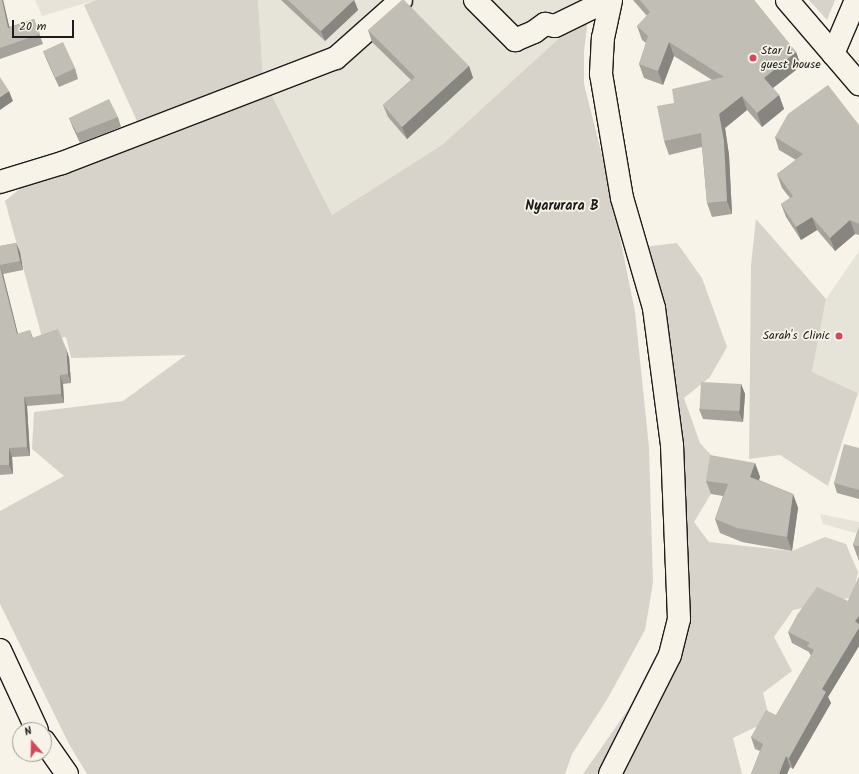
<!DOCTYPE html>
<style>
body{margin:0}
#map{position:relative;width:859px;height:774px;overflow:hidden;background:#f7f3e8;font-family:Kalam,sans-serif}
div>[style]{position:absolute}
.built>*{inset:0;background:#e6e3d9}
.green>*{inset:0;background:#d7d3cb}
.roads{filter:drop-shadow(1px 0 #1c1c1c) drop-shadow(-1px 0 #1c1c1c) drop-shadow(0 1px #1c1c1c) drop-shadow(0 -1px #1c1c1c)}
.minor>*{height:22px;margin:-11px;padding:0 11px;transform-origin:11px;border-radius:11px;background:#f7f3e8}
.tertiary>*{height:22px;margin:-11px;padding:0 11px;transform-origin:11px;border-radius:11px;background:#f7f3e8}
.wall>*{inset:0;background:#a5a39c}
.shaded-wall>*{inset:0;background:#86857f}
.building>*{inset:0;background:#c0beb5;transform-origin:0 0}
.dots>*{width:11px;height:11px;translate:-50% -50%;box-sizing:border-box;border:2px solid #f7f3e8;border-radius:50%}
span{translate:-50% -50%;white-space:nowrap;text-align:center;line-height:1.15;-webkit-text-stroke:3.5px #f7f3e8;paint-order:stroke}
.poi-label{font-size:12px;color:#1c1c1c}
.left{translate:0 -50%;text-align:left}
.right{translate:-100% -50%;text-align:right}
.quarter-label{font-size:14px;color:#1c1c1c;font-weight:700}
.north{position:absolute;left:12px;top:722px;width:40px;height:40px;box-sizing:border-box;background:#f7f3e8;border:1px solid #9f9d96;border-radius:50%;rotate:340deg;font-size:11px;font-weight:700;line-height:16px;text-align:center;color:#1c1c1c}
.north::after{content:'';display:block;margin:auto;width:14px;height:18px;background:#d1495b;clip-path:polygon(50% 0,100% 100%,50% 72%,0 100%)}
.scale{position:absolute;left:12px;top:20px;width:62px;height:18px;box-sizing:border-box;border:2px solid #1c1c1c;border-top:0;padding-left:5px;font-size:12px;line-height:14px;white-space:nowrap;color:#1c1c1c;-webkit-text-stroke:3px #f7f3e8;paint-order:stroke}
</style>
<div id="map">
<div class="built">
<i style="clip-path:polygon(35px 0,96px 0,42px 16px)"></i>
<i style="clip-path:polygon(258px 0,596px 0,589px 11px,442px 145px,332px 215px,263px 78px)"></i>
<i style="clip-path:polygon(859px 251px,859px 393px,812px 373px,826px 299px)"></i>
<i style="clip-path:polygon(820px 514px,859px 522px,859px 534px,823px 524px)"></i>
</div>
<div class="green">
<i style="clip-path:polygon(96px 0,258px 0,263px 78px,332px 215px,442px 145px,589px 11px,584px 51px,584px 84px,609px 183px,635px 312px,649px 447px,653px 583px,645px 630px,608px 698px,572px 754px,565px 774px,87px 774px,69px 744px,0 604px,0 511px,64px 476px,32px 449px,34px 412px,123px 401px,186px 355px,71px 358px,66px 337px,43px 341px,5px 201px,33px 178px,142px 132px,84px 5px)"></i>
<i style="clip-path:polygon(809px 0,835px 0,827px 20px)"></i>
<i style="clip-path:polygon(756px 219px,826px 299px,812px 372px,858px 393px,828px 486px,780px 455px,749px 459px,751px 265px)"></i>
<i style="clip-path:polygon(677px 243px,702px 278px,727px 347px,710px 377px,684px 398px,700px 443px,712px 456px,715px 469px,711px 494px,694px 522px,709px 542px,792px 551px,825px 537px,846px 544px,858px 572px,853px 597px,793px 610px,774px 637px,792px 671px,763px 693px,770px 720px,733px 738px,742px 774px,583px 774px,629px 708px,671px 627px,667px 452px,643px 247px)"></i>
</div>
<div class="roads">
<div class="minor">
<i style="left:475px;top:0;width:57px;rotate:45deg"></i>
<i style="left:515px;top:40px;width:21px;rotate:-23deg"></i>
<i style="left:534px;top:32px;width:14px;rotate:-36deg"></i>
<i style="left:545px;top:24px;width:10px;rotate:11deg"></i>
<i style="left:555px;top:26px;width:59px;rotate:-26.1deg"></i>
<i style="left:833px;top:54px;width:59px;rotate:-66.9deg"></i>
<i style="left:0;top:182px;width:65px;rotate:-17deg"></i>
<i style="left:62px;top:163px;width:293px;rotate:-21deg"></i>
<i style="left:336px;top:58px;width:87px;rotate:-41.7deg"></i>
<i style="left:0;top:650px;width:88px;rotate:65.2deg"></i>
<i style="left:44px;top:741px;width:40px;rotate:55.1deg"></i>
<i style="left:610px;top:774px;width:133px;rotate:-63.2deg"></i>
<i style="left:670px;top:655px;width:37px;rotate:-76deg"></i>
<i style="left:679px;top:619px;width:174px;rotate:-92.3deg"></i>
<i style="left:672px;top:445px;width:138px;rotate:-97.5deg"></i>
<i style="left:654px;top:308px;width:115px;rotate:-106.2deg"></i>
<i style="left:622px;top:198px;width:126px;rotate:-99.6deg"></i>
<i style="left:601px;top:74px;width:36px;rotate:-87deg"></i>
<i style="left:603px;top:38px;width:39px;rotate:-78deg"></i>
</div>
<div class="tertiary">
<i style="left:787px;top:0;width:111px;rotate:49.4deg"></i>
</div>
</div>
<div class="wall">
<i style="clip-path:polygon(0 0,3px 0,9px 27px,34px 19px,43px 44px,0 59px)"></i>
<i style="clip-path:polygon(281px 0,354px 0,358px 10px,325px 41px)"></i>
<i style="clip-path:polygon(633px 0,754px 0,796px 52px,801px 66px,773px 88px,779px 95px,784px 109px,762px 127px,747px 110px,725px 128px,729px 155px,732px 214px,712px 217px,707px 203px,702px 147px,669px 155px,664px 141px,674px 103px,712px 80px,674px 56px,663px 85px,644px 78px,639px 64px,646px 43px,642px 40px,637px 26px,647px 16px)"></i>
<i style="clip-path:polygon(368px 30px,469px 66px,473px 78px,407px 139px,388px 117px,383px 105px,411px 80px,372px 42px)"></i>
<i style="clip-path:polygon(43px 51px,75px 68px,78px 79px,59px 87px,47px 61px)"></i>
<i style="clip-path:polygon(118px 117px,121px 127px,80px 143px,73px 128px,69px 118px)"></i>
<i style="clip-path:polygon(859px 125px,859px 235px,855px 234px,835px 251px,817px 230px,801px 240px,786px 217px,781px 204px,790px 198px,782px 188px,777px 174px,796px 160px,779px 150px,775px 137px)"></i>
<i style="clip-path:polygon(16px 243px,20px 252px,23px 270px,3px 274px,18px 334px,30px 330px,33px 338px,69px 357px,71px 383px,63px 384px,64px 403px,27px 406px,30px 456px,12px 457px,13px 474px,0 475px,0 246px)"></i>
<i style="clip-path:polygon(741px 384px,745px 394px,743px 422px,703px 419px,699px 409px)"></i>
<i style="clip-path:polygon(859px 448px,859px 499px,837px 493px,834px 483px)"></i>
<i style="clip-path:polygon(755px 463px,760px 477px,759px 480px,793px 494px,798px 508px,792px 551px,742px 542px,720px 533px,715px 519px,723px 496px,711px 494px,706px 481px)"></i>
<i style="clip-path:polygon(859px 527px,859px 561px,853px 545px)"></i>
<i style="clip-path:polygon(859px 577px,859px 646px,828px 697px,831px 703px,793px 769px,790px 767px,787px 774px,751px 774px,760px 751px,755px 749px,751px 737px,776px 715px,811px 656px,809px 652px,792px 643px,788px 632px,848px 601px)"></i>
</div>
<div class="shaded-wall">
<i style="clip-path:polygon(2px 0,3px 0,12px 38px,8px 28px)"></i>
<i style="clip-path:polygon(354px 0,358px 10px,325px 41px,321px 31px)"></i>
<i style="clip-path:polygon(669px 42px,674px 56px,663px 85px,658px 71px)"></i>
<i style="clip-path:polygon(796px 52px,801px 66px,769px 91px,764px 78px)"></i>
<i style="clip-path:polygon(469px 66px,473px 78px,407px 139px,402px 127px)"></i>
<i style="clip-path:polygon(9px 91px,13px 101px,0 110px,0 97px)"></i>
<i style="clip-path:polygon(779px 95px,784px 109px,762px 127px,757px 113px)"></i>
<i style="clip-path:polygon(742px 96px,747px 110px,725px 128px,729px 155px,732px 214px,727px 201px,719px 114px)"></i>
<i style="clip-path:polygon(812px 217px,817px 230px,801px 240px,796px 227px)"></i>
<i style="clip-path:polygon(850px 220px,855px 234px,835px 251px,830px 238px)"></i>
<i style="clip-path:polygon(16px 243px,20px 252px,23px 270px,20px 261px)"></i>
<i style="clip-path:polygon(0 266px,3px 274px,20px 343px,17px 334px)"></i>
<i style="clip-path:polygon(66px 348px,69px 357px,71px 383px,68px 374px)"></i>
<i style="clip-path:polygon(60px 375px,63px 384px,64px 403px,61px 394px)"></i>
<i style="clip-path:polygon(741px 384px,745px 394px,743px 422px,739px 412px)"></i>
<i style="clip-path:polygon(24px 397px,27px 406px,30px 456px,27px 447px)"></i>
<i style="clip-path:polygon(9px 448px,12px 457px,13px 474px,9px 465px)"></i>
<i style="clip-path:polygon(755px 463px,760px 477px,755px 491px,750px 477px)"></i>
<i style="clip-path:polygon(793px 494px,798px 508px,792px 551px,787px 537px)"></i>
<i style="clip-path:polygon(859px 616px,859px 646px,828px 697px,831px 703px,793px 769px,789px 758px,855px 621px)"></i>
<i style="clip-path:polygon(786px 756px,790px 767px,787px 774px,779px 774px)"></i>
</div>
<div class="building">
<i style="clip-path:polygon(0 0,2px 0,8px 28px,34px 19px,40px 34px,0 48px)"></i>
<i style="clip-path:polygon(288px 0,354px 0,321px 31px)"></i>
<i style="clip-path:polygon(402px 0,404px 0,469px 66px,402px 127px,383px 105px,415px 77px,368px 30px)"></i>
<i style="clip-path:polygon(640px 0,754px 0,796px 52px,764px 78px,779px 95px,757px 113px,742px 96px,719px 114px,724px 141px,727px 201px,707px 203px,701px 133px,664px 141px,657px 106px,674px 103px,672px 89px,724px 77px,669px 42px,658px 71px,639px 64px,648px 36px,637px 26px,650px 12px)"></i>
<i style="left:63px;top:42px;width:29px;height:22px;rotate:65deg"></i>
<i style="clip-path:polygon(0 77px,9px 91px,0 97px)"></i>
<i style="clip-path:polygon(828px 85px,859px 125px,859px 224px,850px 220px,830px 238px,812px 217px,796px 227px,781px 204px,793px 196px,777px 174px,803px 154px,775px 137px,788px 114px)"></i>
<i style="clip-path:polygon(109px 99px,118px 117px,77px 133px,69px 118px)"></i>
<i style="clip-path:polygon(16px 243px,20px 261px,0 265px,0 246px)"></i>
<i style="clip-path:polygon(0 267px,17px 334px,30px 330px,32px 338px,58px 329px,66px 348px,68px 374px,60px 375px,61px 394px,24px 397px,27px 447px,9px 448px,9px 465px,0 465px)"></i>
<i style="left:701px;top:382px;width:40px;height:27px;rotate:3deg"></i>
<i style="clip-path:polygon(844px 444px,859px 448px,859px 490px,834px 483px)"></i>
<i style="clip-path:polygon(710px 455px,755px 463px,750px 477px,793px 494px,787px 537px,737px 528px,715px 519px,728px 484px,706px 481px)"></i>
<i style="clip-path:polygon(859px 527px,859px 546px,853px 545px)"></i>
<i style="clip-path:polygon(859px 577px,859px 616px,855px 621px,859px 624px,859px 628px,822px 689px,826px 692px,789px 758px,786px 756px,779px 774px,751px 774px,763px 744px,751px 737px,766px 710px,776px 715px,814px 650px,807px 646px,810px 643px,788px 632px,797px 615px,817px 587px,848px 601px)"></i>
</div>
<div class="dots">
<i style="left:753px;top:58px;background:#d1495b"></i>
<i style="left:839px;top:336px;background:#d1495b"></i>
</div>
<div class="poi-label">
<span class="left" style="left:761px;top:58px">Star L<br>guest house</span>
<span class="right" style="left:830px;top:336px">Sarah's Clinic</span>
</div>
<div class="quarter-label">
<span style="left:562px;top:206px">Nyarurara B</span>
</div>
<div class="north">N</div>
<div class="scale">20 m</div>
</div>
